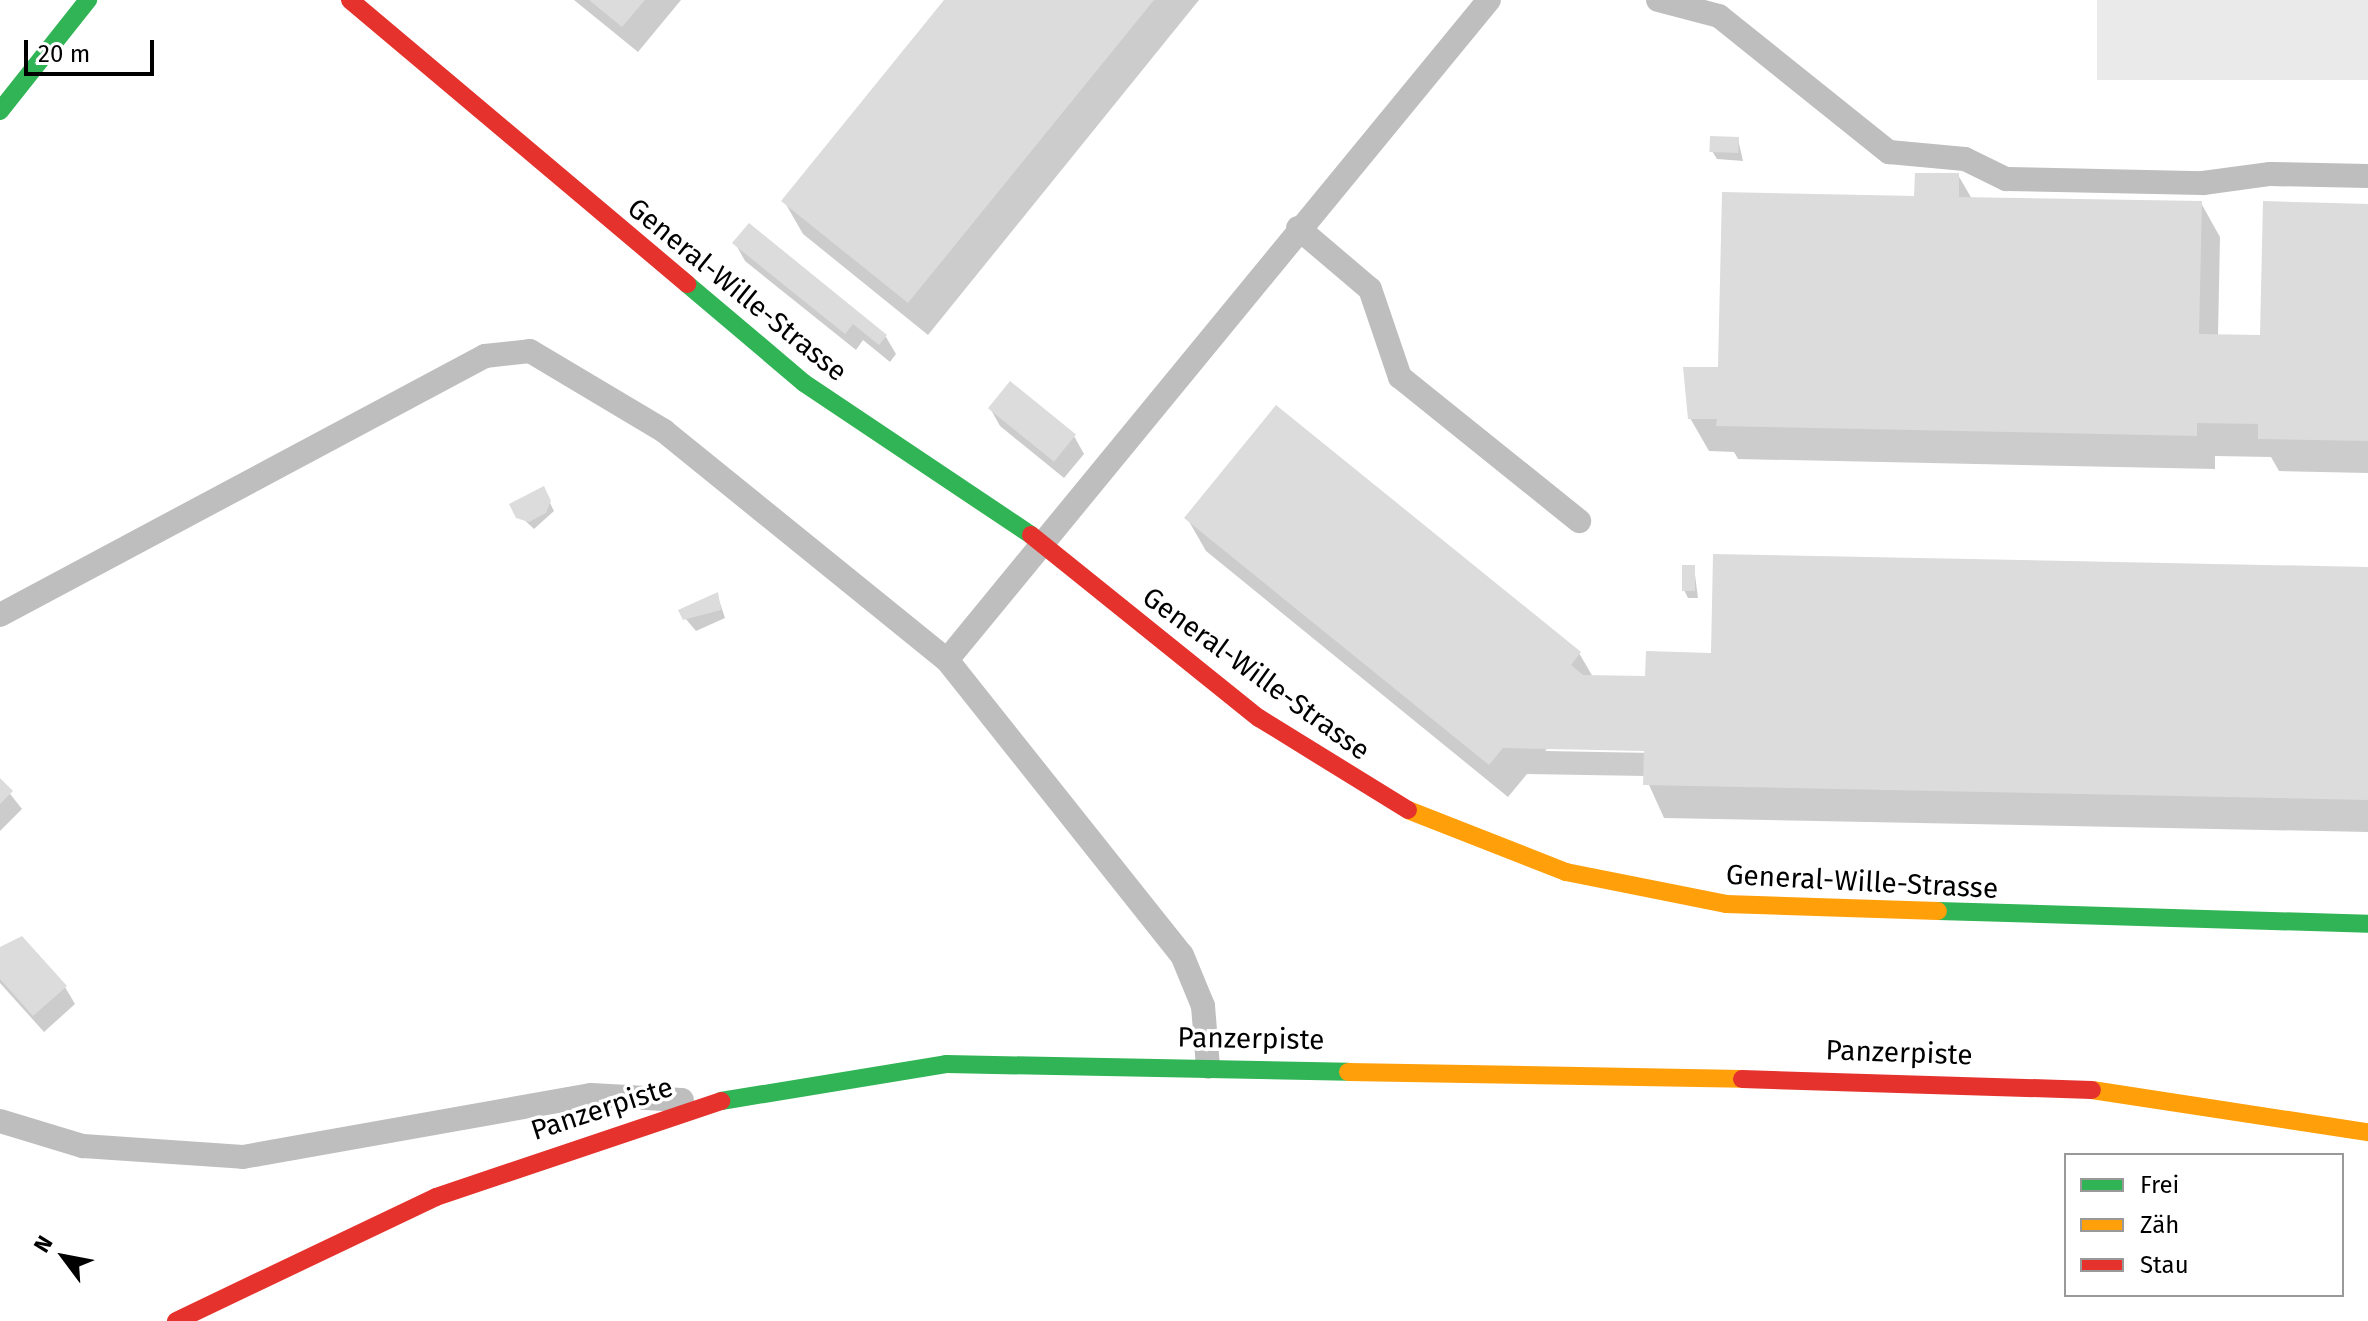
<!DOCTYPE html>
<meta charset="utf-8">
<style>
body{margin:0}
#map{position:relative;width:2368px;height:1321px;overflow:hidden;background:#fff;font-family:"Fira Sans",sans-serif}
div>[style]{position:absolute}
.green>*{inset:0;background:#eaeaea;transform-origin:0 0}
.shadow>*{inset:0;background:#0003}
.building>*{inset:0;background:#dcdcdc;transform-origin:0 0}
.lane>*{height:24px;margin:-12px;padding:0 12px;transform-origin:12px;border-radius:12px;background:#bebebe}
.fast>*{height:18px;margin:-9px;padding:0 9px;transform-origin:9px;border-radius:9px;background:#30b455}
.slow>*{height:18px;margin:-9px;padding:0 9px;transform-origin:9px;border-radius:9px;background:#ff9f0a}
.jam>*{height:18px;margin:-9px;padding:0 9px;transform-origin:9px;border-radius:9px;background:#e5322d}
span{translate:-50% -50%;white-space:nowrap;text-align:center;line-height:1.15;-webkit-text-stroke:7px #fff;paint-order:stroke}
.street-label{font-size:28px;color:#000}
.legend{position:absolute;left:2064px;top:1153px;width:280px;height:144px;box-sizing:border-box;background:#fff;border:2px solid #999;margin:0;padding:10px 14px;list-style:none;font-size:24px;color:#000}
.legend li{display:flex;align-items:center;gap:16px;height:40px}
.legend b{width:40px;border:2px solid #999}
.north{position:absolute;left:24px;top:1217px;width:80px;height:80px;-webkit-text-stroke:6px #fff;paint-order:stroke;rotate:302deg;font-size:22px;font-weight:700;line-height:32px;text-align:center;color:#000}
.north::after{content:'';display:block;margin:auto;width:28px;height:36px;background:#000;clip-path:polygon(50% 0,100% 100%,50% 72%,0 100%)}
.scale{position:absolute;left:24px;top:40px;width:130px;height:36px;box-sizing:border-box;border:4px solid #000;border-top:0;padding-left:10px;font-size:24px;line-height:28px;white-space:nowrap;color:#000;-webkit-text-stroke:6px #fff;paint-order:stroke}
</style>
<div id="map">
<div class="green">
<i style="left:2097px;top:0;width:271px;height:80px"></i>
</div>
<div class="shadow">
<i style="clip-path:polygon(574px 0,681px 0,638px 52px)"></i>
<i style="clip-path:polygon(946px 0,1199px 0,928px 335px,803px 234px,784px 201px)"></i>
<i style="clip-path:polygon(1738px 139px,1743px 161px,1717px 159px,1712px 151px)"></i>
<i style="clip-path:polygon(1958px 175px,1972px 199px,2201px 203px,2220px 237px,2218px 336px,2262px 337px,2368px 206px,2368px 473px,2279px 471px,2271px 457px,2215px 456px,2215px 469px,1738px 459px,1734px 452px,1709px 451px,1690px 418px,1720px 369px,1916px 198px)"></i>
<i style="clip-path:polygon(749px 226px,886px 337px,896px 354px,890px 362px,863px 340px,856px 350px,745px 261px,735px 243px)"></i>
<i style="clip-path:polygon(990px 408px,1074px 436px,1084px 454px,1064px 478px,1000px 426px)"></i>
<i style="clip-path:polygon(543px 489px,554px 511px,534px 529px,516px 512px)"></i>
<i style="clip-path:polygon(evenodd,1187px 518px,1579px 653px,1593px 677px,1644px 678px,1713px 655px,2368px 569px,2368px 832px,1664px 818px,1645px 776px,1527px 774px,1508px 797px,1206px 551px,1187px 518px,1549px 747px,1654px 749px,1654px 753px,1545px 751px,1549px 747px)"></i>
<i style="clip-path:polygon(1694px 567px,1698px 598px,1688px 598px,1684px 590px)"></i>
<i style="clip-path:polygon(717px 594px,725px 618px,696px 631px,685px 618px)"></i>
<i style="clip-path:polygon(0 781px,22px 809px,0 831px)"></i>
<i style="clip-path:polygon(0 953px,65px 987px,75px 1004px,44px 1032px,0 983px)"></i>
</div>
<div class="building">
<i style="clip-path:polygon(589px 0,645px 0,622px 27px)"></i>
<i style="clip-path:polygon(944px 0,1154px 0,908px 303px,781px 201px)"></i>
<i style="left:1710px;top:136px;width:29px;height:16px;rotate:2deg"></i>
<i style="clip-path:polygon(1915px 173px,1959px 173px,1959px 197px,2202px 201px,2199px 334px,2260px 335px,2263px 201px,2368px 204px,2368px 441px,2258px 439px,2258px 424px,2197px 423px,2197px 436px,1716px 426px,1717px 419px,1688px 419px,1683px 367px,1718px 367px,1722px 192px,1914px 196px)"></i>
<i style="clip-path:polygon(749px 223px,887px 335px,879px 345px,853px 324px,845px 334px,732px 243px)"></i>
<i style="left:1010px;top:381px;width:85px;height:35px;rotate:39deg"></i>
<i style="clip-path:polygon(1276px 405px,1581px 652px,1571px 665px,1583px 675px,1645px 676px,1646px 651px,1711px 653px,1713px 554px,2368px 567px,2368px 800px,1643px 785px,1644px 751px,1503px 748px,1489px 765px,1184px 518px)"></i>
<i style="clip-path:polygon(544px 486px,551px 501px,546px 513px,529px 522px,516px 518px,509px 504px)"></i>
<i style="left:1682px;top:565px;width:13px;height:26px"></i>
<i style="clip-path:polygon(718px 592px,721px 610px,683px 620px,678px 610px)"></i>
<i style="clip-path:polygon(0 778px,13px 791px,0 804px)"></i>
<i style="clip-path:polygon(22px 936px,67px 986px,33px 1016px,0 979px,0 947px)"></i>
</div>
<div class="lane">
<i style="left:1658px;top:0;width:63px;rotate:14.7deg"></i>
<i style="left:1719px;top:16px;width:218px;rotate:38.7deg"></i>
<i style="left:1889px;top:152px;width:76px;rotate:5.3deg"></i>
<i style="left:1965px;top:159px;width:46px;rotate:26deg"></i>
<i style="left:2006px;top:179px;width:197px;rotate:1.2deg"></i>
<i style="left:2203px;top:183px;width:68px;rotate:-7.7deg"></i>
<i style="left:2270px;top:174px;width:98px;rotate:1.2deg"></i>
<i style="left:1298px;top:228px;width:94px;rotate:40.3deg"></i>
<i style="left:1370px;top:289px;width:93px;rotate:71.2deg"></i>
<i style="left:1400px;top:377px;width:230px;rotate:38.8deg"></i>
<i style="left:0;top:615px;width:550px;rotate:-28.1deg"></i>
<i style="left:485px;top:356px;width:45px;rotate:-6.3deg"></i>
<i style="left:530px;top:351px;width:156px;rotate:30.8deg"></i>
<i style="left:664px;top:431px;width:364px;rotate:39deg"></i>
<i style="left:947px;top:660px;width:377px;rotate:51.5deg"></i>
<i style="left:1182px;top:955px;width:55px;rotate:67.6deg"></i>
<i style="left:1203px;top:1006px;width:61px;rotate:85.3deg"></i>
<i style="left:947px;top:660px;width:854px;rotate:-50.61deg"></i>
<i style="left:0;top:1121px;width:87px;rotate:16.8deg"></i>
<i style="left:83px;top:1146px;width:160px;rotate:3.9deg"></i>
<i style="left:243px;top:1157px;width:353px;rotate:-10.1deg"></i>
<i style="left:591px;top:1095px;width:91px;rotate:3.1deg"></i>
</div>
<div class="fast">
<i style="left:0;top:111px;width:142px;rotate:-51.6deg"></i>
<i style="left:687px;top:284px;width:153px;rotate:40.2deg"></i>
<i style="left:804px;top:383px;width:273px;rotate:33.8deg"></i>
<i style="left:1938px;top:911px;width:430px;rotate:1.7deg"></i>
<i style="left:721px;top:1101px;width:228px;rotate:-9.3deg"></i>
<i style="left:946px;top:1064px;width:402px;rotate:1.1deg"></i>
</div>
<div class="slow">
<i style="left:1408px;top:810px;width:170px;rotate:21.4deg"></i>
<i style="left:1566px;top:872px;width:163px;rotate:11.3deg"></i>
<i style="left:1726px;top:904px;width:212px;rotate:1.9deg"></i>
<i style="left:1348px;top:1072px;width:394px;rotate:1deg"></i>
<i style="left:2092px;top:1090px;width:279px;rotate:8.7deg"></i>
</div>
<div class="jam">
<i style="left:350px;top:0;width:441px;rotate:40.1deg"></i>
<i style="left:1031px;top:535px;width:292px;rotate:38.8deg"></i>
<i style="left:1259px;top:718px;width:175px;rotate:31.7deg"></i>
<i style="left:1742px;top:1079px;width:350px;rotate:1.8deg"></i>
<i style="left:176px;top:1321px;width:288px;rotate:-25.5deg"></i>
<i style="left:436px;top:1197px;width:301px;rotate:-18.6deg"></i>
</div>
<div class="street-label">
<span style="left:737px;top:290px;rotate:39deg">General-Wille-Strasse</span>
<span style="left:1256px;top:674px;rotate:36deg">General-Wille-Strasse</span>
<span style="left:1862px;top:882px;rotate:3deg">General-Wille-Strasse</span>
<span style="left:1251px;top:1039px;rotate:1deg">Panzerpiste</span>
<span style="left:1899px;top:1053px;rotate:2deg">Panzerpiste</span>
<span style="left:602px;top:1109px;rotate:-18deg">Panzerpiste</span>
</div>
<ul class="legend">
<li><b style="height:10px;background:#30b455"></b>Frei</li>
<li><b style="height:10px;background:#ff9f0a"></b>Zäh</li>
<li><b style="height:10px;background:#e5322d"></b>Stau</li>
</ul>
<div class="north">N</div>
<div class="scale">20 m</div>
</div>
